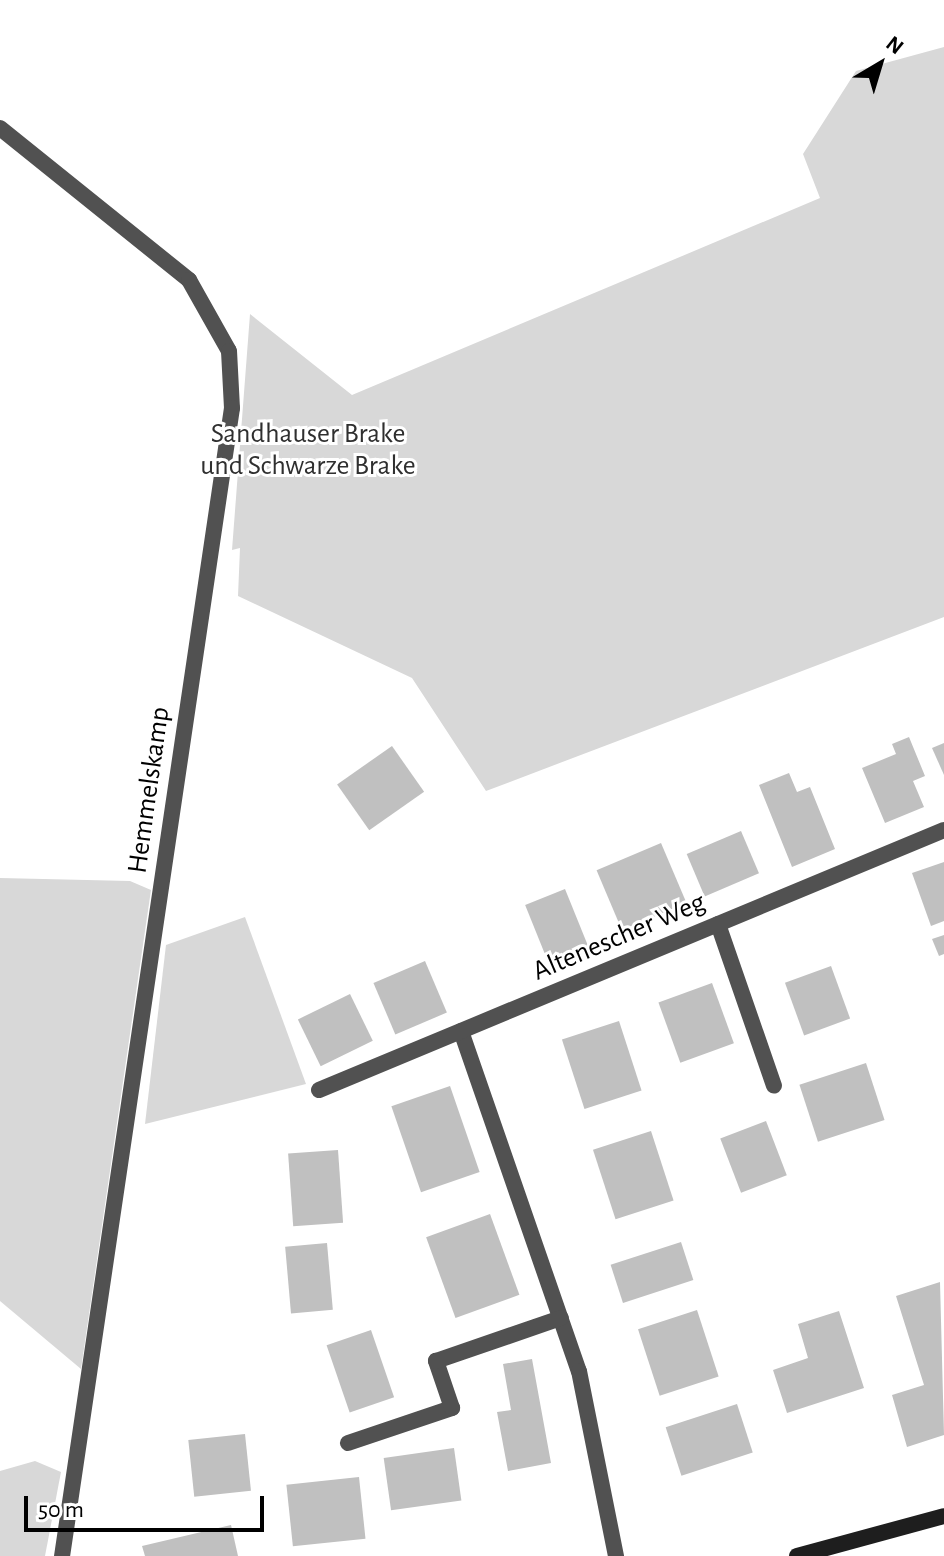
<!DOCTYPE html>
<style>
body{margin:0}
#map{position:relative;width:944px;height:1556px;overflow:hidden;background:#fff;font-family:"Alegreya Sans",sans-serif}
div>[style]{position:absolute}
.green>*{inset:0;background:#d8d8d8}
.building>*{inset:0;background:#c0c0c0;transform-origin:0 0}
.service>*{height:16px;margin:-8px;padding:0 8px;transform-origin:8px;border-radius:8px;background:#515151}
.minor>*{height:16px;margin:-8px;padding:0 8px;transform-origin:8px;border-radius:8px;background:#515151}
.secondary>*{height:16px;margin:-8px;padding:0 8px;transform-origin:8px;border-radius:8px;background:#1e1e1e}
span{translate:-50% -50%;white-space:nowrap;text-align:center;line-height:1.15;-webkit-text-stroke:6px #fff;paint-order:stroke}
.park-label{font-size:28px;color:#2f2f2f}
.street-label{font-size:28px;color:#000}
.north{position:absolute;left:840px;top:24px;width:80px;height:80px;-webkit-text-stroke:6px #fff;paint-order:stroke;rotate:38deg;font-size:22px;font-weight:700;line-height:32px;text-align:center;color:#000}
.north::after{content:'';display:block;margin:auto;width:28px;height:36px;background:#000;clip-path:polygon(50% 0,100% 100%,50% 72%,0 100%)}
.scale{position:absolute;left:24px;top:1496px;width:240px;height:36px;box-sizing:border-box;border:4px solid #000;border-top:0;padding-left:10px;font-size:24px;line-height:28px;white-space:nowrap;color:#000;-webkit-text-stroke:6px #fff;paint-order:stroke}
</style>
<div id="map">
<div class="green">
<i style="clip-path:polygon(944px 47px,944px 617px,486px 791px,412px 678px,238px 596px,240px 548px,232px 550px,250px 314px,352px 395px,820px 198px,803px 154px,856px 71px)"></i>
<i style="clip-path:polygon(0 878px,130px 881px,151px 890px,81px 1369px,0 1301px)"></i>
<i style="clip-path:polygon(245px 917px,306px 1084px,145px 1124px,166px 945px)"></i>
<i style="clip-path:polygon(35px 1461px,61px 1472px,45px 1556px,0 1556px,0 1471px)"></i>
</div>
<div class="building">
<i style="clip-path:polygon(909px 737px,925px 776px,913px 781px,924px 807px,885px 823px,862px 768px,896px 754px,892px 744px)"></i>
<i style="clip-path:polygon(944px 743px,944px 775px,932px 748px)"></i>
<i style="left:392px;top:746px;width:56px;height:67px;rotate:55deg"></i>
<i style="clip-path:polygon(789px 773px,797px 792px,810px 787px,835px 849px,792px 867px,759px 785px)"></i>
<i style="left:741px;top:831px;width:46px;height:59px;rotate:67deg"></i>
<i style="left:661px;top:843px;width:65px;height:70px;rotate:67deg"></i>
<i style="clip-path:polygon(944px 862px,944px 921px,931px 926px,912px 873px)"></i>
<i style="left:565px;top:889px;width:67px;height:43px;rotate:68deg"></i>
<i style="clip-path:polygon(944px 935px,944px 954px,939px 956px,932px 939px)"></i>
<i style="left:425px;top:961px;width:56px;height:56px;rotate:67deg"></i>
<i style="left:831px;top:966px;width:56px;height:49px;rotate:70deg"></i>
<i style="left:712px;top:983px;width:64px;height:57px;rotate:70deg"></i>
<i style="left:350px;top:994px;width:52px;height:58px;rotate:64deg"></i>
<i style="left:619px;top:1021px;width:73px;height:60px;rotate:72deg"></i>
<i style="left:866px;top:1063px;width:60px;height:70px;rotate:72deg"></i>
<i style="left:450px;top:1086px;width:91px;height:62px;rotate:71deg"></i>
<i style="left:766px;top:1121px;width:58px;height:49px;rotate:69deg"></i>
<i style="left:651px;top:1131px;width:73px;height:61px;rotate:72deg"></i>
<i style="left:338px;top:1150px;width:73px;height:50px;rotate:86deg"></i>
<i style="left:490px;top:1214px;width:86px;height:68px;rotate:70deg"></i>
<i style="left:681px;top:1242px;width:40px;height:74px;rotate:72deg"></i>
<i style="left:327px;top:1243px;width:67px;height:42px;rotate:85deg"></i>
<i style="clip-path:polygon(940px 1282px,944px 1435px,907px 1447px,892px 1395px,924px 1385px,896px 1296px)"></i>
<i style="left:697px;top:1310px;width:70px;height:62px;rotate:72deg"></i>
<i style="clip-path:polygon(839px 1311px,864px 1388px,787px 1413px,773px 1370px,808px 1358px,798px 1324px)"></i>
<i style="left:371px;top:1330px;width:71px;height:47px;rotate:71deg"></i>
<i style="clip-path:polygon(532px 1359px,551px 1463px,508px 1471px,497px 1412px,511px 1410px,503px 1364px)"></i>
<i style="left:737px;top:1404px;width:51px;height:75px;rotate:72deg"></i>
<i style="left:245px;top:1434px;width:57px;height:57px;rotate:84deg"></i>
<i style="left:454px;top:1448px;width:53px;height:71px;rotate:82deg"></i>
<i style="left:359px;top:1477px;width:62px;height:73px;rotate:84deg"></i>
<i style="clip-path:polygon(231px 1525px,238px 1556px,145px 1556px,142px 1546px)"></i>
</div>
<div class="service">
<i style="left:718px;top:924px;width:171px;rotate:70.9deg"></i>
</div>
<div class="minor">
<i style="left:0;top:128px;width:243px;rotate:38.8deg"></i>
<i style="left:189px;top:280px;width:81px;rotate:60.6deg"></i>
<i style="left:229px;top:351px;width:57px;rotate:87deg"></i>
<i style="left:232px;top:408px;width:1161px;rotate:98.42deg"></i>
<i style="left:461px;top:1031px;width:360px;rotate:70.9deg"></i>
<i style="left:579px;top:1371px;width:189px;rotate:78.7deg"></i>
<i style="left:319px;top:1090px;width:677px;rotate:-22.59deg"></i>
<i style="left:348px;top:1443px;width:110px;rotate:-18.6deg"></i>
<i style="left:452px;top:1408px;width:50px;rotate:-108.8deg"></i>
<i style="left:436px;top:1361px;width:132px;rotate:-19deg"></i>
</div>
<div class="secondary">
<i style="left:797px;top:1556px;width:152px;rotate:-15.2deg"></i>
</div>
<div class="park-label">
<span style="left:308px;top:450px">Sandhauser Brake<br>und Schwarze Brake</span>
</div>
<div class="street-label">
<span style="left:149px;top:790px;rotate:-82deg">Hemmelskamp</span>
<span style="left:619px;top:937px;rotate:-23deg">Altenescher Weg</span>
</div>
<div class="north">N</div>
<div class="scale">50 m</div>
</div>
